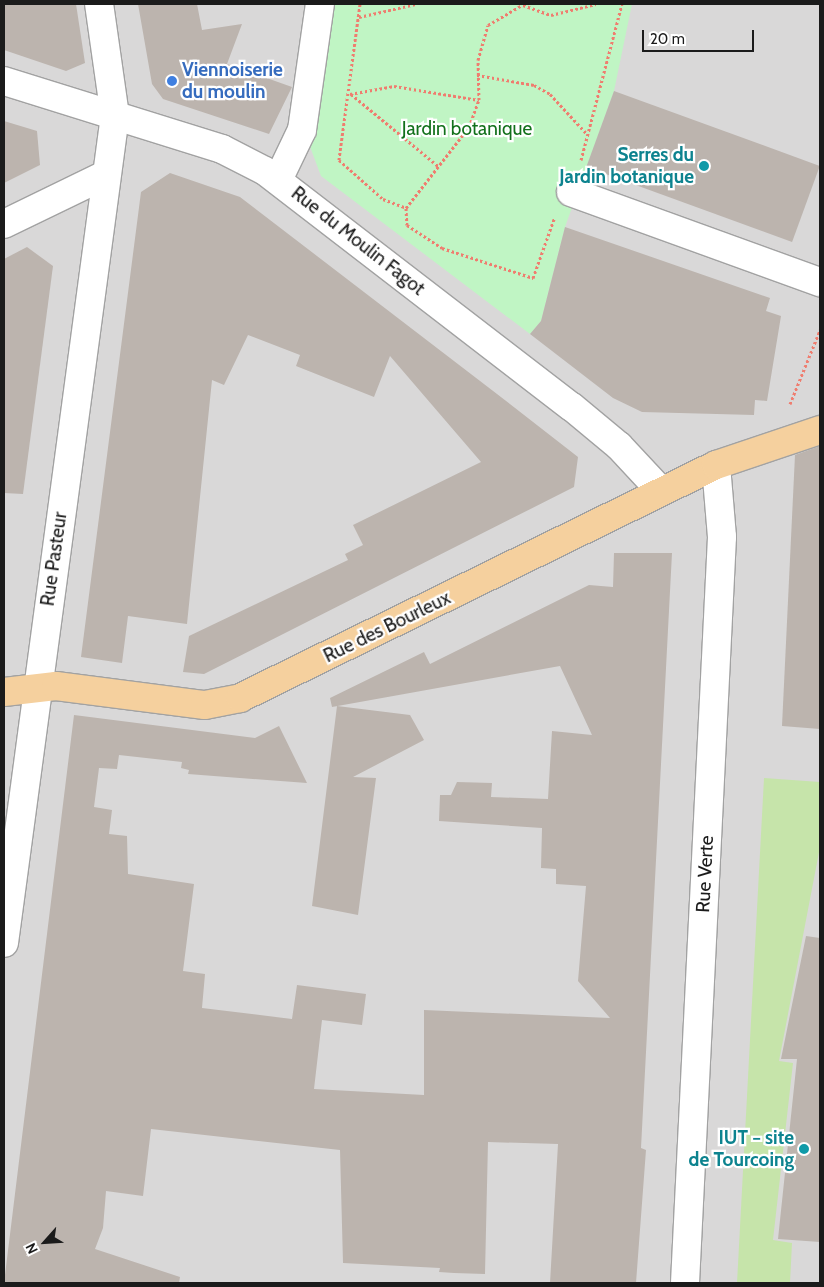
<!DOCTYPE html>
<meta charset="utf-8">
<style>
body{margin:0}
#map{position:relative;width:824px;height:1287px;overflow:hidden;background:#ece9e1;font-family:Cabin,sans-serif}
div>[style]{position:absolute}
.residential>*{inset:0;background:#d9d8d8;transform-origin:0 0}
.grass>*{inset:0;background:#c6e4aa}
.park>*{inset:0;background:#c0f5c4}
.building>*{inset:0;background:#bcb4ae;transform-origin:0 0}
.path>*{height:3px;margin-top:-1.5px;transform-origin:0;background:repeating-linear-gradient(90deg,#ef7d6f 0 2.5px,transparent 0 5px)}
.roads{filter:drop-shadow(1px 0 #a2a2a2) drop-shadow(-1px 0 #a2a2a2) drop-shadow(0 1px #a2a2a2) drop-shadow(0 -1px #a2a2a2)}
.minor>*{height:28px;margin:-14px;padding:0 14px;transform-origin:14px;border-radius:14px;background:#fff}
.major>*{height:28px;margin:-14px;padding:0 14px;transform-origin:14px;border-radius:14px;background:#f5d09e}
.dots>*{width:14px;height:14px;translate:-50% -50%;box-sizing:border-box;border:2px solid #fff;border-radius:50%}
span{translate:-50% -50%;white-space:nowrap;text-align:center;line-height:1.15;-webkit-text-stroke:4.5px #fff;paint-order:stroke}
.shop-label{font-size:19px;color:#366cbe;font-weight:700}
.left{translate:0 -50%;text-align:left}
.park-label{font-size:19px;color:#12701b}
.culture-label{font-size:19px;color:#0d838f;font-weight:700}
.right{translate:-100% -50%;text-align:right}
.street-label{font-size:19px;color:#1b1b1b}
.frame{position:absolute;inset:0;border:5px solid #1b1b1b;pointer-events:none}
.north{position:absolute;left:20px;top:1217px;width:50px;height:50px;-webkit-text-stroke:4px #fff;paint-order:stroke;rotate:244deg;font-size:14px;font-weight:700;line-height:20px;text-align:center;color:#1b1b1b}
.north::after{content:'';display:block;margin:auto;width:18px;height:22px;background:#1b1b1b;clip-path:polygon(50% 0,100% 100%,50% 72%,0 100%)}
.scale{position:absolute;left:642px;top:30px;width:112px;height:22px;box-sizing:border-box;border:2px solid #1b1b1b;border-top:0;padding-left:6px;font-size:15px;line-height:18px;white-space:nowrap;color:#1b1b1b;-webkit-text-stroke:4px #fff;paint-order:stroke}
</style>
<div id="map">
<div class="residential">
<i style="left:4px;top:4px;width:816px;height:1279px"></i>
</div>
<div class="grass">
<i style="clip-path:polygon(764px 778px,820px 782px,820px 847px,779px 1061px,793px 1063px,773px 1240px,792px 1243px,790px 1283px,737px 1283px)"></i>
</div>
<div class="park">
<i style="clip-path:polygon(307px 4px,632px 4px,614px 91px,565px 227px,541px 321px,530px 334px,321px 176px,309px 144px)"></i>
</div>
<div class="building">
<i style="clip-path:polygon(4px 4px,76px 4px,85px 63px,66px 71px,4px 50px)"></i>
<i style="clip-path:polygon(138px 4px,197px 4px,202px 30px,242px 24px,227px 64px,292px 87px,269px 134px,163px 99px,152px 84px)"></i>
<i style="left:614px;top:91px;width:219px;height:81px;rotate:20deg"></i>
<i style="clip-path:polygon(4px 121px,37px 131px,40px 165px,4px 183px)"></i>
<i style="clip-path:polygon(170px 173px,240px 197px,497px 394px,578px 457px,574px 487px,204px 674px,183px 672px,189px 636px,348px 560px,345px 554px,363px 545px,353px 525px,481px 462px,390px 356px,374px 397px,296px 366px,300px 355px,248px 335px,224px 385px,212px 380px,187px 624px,128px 616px,122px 663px,81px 657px,141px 192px)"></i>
<i style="clip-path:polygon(565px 227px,770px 298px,766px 311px,781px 316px,767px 401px,755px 400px,754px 415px,642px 412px,613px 398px,530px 334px,541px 321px)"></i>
<i style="clip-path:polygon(27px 247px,53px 266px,23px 494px,4px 493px,4px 259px)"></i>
<i style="clip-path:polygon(820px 446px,820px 729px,782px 726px,795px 455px)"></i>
<i style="clip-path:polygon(614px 553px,672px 553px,641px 1148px,646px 1150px,636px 1283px,550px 1283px,558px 1144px,488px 1142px,485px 1274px,454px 1273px,439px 1272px,440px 1268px,343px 1263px,340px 1150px,151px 1129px,143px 1196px,106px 1191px,103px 1228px,95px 1249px,180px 1277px,179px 1283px,4px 1283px,74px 715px,255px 738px,279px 726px,307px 783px,188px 774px,189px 770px,181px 768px,182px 762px,119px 755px,117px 769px,99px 768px,94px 807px,112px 810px,109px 834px,127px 836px,128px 874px,194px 884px,183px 971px,205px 974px,202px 1008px,292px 1019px,297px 985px,366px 994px,362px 1025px,322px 1020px,314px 1089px,424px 1095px,424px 1010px,610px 1018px,578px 981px,586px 886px,556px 884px,556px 869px,541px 868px,542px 828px,439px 821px,440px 795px,451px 795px,457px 782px,492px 783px,491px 797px,548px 799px,552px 731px,592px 735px,560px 666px,332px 707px,330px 698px,424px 652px,430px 664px,589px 585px,613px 587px)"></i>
<i style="clip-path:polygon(337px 706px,410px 715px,424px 740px,353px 777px,376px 778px,358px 915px,312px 906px)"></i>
<i style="clip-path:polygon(806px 936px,820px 938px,820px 1242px,778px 1239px,797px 1059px,781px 1059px)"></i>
</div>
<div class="path">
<i style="left:360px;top:4px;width:157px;rotate:97.7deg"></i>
<i style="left:339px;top:160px;width:59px;rotate:41.6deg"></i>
<i style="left:383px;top:199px;width:25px;rotate:21deg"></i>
<i style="left:406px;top:208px;width:103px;rotate:-52.1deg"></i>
<i style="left:469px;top:127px;width:29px;rotate:-70deg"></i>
<i style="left:479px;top:100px;width:40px;rotate:-91.4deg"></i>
<i style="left:478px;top:60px;width:36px;rotate:-74deg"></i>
<i style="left:488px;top:25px;width:42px;rotate:-30.3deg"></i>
<i style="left:523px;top:5px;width:30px;rotate:20deg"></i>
<i style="left:551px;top:15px;width:46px;rotate:-13.7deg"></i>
<i style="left:359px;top:17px;width:58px;rotate:-12.8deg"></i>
<i style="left:477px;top:75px;width:58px;rotate:10deg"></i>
<i style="left:534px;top:85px;width:18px;rotate:29deg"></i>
<i style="left:550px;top:94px;width:54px;rotate:47.2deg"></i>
<i style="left:350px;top:94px;width:45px;rotate:-10.3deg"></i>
<i style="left:394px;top:86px;width:86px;rotate:9.4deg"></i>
<i style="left:351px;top:94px;width:113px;rotate:39.6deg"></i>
<i style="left:581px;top:160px;width:161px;rotate:-75.3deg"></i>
<i style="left:406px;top:208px;width:17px;rotate:87deg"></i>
<i style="left:407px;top:225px;width:42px;rotate:33.3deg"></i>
<i style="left:442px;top:248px;width:96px;rotate:18.2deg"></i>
<i style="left:533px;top:278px;width:63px;rotate:-70.4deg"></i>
<i style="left:790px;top:404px;width:80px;rotate:-67.9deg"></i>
</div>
<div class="roads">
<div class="minor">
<i style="left:4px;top:81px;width:228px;rotate:17.3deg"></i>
<i style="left:222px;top:149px;width:48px;rotate:27.1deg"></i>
<i style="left:265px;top:171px;width:387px;rotate:37.6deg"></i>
<i style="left:572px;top:407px;width:61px;rotate:39.7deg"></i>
<i style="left:619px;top:446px;width:62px;rotate:47deg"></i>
<i style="left:278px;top:180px;width:55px;rotate:-64.4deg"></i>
<i style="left:302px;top:130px;width:127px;rotate:-81.9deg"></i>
<i style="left:571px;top:192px;width:265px;rotate:19.9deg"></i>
<i style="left:4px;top:224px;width:112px;rotate:-25.9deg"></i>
<i style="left:4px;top:943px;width:834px;rotate:-82.36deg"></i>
<i style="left:115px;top:116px;width:113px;rotate:-98.1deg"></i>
<i style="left:685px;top:1283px;width:747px;rotate:-87.16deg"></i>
<i style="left:722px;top:537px;width:72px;rotate:-94.8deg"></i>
</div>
<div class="major">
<i style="left:4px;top:692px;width:52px;rotate:-6.6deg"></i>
<i style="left:56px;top:686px;width:150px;rotate:7.3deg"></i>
<i style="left:205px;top:705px;width:36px;rotate:-11deg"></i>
<i style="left:240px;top:698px;width:530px;rotate:-26.08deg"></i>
<i style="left:716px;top:465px;width:110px;rotate:-18.6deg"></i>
</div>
</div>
<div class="dots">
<i style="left:172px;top:81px;background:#3f7fe0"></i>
<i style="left:704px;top:166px;background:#0f9aa8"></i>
<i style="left:804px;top:1149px;background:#0f9aa8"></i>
</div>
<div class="shop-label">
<span class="left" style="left:182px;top:81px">Viennoiserie<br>du moulin</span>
</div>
<div class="park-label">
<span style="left:467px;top:129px">Jardin botanique</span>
</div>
<div class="culture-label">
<span class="right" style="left:694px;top:166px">Serres du<br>Jardin botanique</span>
<span class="right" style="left:794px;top:1149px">IUT − site<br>de Tourcoing</span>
</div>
<div class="street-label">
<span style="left:358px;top:241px;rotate:38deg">Rue du Moulin Fagot</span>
<span style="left:54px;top:559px;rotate:-82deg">Rue Pasteur</span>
<span style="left:387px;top:627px;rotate:-26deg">Rue des Bourleux</span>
<span style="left:705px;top:874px;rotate:-87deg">Rue Verte</span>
</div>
<div class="frame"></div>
<div class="north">N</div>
<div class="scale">20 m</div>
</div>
